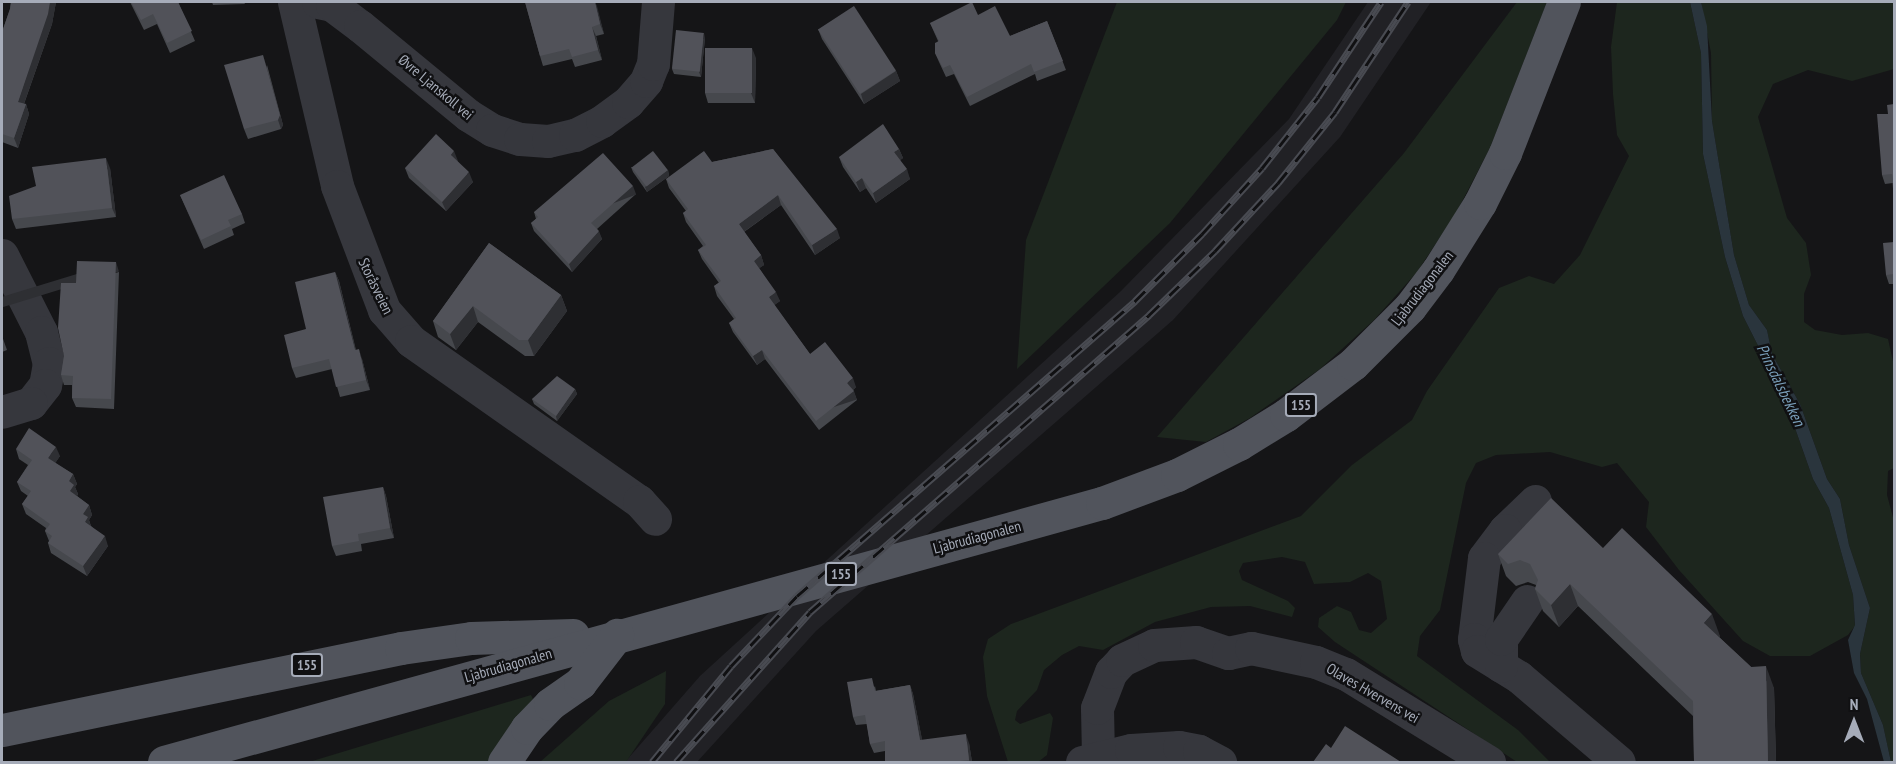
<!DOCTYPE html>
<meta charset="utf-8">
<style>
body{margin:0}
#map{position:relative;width:1896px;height:764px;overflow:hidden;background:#151517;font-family:"PT Sans Narrow",sans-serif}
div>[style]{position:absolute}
.built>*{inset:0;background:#212125}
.green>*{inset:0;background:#1d261e}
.water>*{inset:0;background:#2a353d}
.minor>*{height:33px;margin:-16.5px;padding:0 16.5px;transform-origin:16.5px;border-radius:16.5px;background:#36373d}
.major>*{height:33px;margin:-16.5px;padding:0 16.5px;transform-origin:16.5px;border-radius:16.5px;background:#51545c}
.rail>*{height:7px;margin-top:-3.5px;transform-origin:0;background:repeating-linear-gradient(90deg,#101012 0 14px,#494b52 0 28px);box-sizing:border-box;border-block:2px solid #494b52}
.wall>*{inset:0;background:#46484d}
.shaded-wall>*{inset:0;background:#2e2f33;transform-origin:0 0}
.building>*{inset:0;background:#515259;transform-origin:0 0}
span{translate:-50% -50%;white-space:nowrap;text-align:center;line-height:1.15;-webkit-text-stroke:5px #101012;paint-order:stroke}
.shield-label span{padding:2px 4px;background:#101012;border:2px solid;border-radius:4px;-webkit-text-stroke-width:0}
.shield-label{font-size:14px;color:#a6acb9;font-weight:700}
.street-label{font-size:15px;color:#a6acb9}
.water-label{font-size:16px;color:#799db8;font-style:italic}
.frame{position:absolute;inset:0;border:3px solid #a6acb9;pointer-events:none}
.north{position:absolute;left:1824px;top:692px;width:60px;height:60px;-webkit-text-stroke:4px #101012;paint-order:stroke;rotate:0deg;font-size:16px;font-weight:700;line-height:24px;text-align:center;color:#a6acb9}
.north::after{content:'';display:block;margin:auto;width:21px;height:27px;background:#a6acb9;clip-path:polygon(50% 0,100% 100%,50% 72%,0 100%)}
</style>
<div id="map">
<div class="built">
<i style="clip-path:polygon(1368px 2px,1431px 2px,1340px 137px,1173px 320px,816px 631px,697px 762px,625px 762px,700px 676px,1121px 291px,1289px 119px)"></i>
</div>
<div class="green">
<i style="clip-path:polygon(1117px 2px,1346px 2px,1337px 20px,1170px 223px,1017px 369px,1026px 240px)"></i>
<i style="clip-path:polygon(1517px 2px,1547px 2px,1490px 148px,1456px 213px,1417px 272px,1374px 320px,1320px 369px,1250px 418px,1206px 442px,1157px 437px,1404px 153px)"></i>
<i style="clip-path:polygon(1617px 2px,1690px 2px,1701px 53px,1703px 154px,1725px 257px,1743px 316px,1784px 397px,1813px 479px,1829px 508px,1853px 595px,1855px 626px,1848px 635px,1810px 656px,1770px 656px,1743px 641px,1679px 570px,1646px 527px,1649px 502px,1617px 463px,1602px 467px,1550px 452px,1496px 455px,1476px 463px,1466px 483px,1440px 610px,1420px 636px,1417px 656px,1518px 730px,1550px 762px,1517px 762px,1335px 642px,1318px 627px,1319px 618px,1337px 606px,1351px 612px,1359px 630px,1371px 633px,1387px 619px,1381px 581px,1368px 573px,1350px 582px,1314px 584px,1305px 562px,1282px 557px,1243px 563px,1239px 571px,1242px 580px,1288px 601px,1295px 608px,1292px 617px,1250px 606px,1211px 607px,1155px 622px,1103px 650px,1079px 646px,1062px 655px,1044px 670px,1037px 690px,1017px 711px,1015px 720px,1020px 724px,1050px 713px,1053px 718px,1047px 755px,1038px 762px,1008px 762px,987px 696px,983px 657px,988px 639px,1011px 624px,1301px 516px,1352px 465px,1412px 420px,1427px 391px,1499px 288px,1529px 276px,1554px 284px,1580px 255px,1629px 156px,1617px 135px,1613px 94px,1611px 47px)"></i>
<i style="clip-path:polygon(1701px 2px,1894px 2px,1894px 69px,1852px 81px,1808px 70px,1773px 84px,1758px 117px,1787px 218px,1806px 243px,1811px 275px,1804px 294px,1804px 322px,1815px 330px,1842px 335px,1868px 333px,1888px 339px,1894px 366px,1894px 468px,1888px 471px,1887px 495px,1894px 521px,1894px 762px,1891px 762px,1883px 725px,1861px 673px,1860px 654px,1870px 608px,1849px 545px,1840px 499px,1827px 479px,1800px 404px,1772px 354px,1767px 330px,1749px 305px,1734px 255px,1712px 121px,1711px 53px)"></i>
<i style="clip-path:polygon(666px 671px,665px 704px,626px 762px,540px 762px,609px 701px)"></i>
<i style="clip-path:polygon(531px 695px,533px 699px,489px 762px,309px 762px)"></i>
</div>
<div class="water">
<i style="clip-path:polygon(1690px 2px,1701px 2px,1707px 26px,1712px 121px,1734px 255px,1749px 305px,1767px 330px,1772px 354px,1800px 404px,1827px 479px,1840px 499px,1849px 545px,1870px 608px,1860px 654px,1861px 673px,1883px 725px,1891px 762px,1884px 762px,1867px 699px,1854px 673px,1848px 640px,1855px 625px,1853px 595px,1829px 508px,1813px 479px,1784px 397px,1743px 316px,1725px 257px,1703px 154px,1701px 53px)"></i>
</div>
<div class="minor">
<i style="left:294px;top:2px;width:189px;rotate:76.8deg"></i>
<i style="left:337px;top:186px;width:133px;rotate:69.2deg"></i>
<i style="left:384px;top:310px;width:41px;rotate:48.9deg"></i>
<i style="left:411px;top:341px;width:279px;rotate:35.1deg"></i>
<i style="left:639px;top:501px;width:24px;rotate:48deg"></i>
<i style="left:318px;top:2px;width:14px;rotate:12deg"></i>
<i style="left:332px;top:5px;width:35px;rotate:37deg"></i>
<i style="left:360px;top:26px;width:140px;rotate:39.5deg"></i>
<i style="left:468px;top:115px;width:28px;rotate:32deg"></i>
<i style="left:492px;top:130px;width:29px;rotate:18deg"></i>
<i style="left:520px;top:139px;width:28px;rotate:4deg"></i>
<i style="left:548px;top:141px;width:28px;rotate:-13deg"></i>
<i style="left:575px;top:135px;width:30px;rotate:-27deg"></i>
<i style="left:602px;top:121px;width:32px;rotate:-36deg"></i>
<i style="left:628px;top:102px;width:28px;rotate:-49deg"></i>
<i style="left:646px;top:81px;width:18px;rotate:-68deg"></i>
<i style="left:653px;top:64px;width:62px;rotate:-85.4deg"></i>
<i style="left:2px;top:255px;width:86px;rotate:63.1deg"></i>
<i style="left:41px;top:332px;width:32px;rotate:76deg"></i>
<i style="left:49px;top:363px;width:22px;rotate:100deg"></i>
<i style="left:45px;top:385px;width:23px;rotate:128deg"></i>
<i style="left:31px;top:403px;width:30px;rotate:163deg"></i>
<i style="left:1535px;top:501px;width:42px;rotate:136deg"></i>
<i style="left:1505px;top:530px;width:35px;rotate:127deg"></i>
<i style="left:1484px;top:558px;width:82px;rotate:97deg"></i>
<i style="left:1474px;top:639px;width:12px;rotate:76deg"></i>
<i style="left:1477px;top:651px;width:49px;rotate:31.8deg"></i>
<i style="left:1519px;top:677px;width:131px;rotate:40.4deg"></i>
<i style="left:1501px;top:666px;width:27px;rotate:-90deg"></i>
<i style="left:1501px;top:639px;width:46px;rotate:-55.6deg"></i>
<i style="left:1098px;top:756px;width:48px;rotate:-91.2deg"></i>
<i style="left:1097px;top:708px;width:39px;rotate:-69deg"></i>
<i style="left:1111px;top:672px;width:16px;rotate:-47deg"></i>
<i style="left:1122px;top:660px;width:35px;rotate:-25deg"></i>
<i style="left:1154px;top:645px;width:42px;rotate:-4.1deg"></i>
<i style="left:1196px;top:642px;width:34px;rotate:19deg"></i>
<i style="left:1228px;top:653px;width:24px;rotate:-12deg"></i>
<i style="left:1251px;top:648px;width:66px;rotate:12.2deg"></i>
<i style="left:1316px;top:662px;width:32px;rotate:22deg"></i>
<i style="left:1346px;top:674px;width:168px;rotate:31.6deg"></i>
<i style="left:1082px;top:762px;width:50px;rotate:-13.8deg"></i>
<i style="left:1131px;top:750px;width:48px;rotate:-3.6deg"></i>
<i style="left:1179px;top:747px;width:20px;rotate:11deg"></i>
<i style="left:1199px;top:751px;width:24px;rotate:28deg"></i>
</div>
<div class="major">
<i style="left:2px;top:730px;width:407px;rotate:-11.6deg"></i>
<i style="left:401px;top:648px;width:71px;rotate:-8.1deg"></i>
<i style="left:471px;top:638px;width:102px;rotate:-1.7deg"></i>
<i style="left:164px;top:762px;width:973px;rotate:-15.44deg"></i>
<i style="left:1102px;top:503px;width:80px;rotate:-20.5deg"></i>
<i style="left:1177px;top:475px;width:69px;rotate:-26.6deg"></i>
<i style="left:1239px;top:444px;width:55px;rotate:-31.7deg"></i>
<i style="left:1286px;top:415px;width:84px;rotate:-37.3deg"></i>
<i style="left:1353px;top:364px;width:81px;rotate:-45deg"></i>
<i style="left:1410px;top:307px;width:46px;rotate:-52.9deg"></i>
<i style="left:1438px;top:270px;width:79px;rotate:-57.9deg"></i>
<i style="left:1480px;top:203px;width:56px;rotate:-63.4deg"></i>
<i style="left:1505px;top:153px;width:162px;rotate:-68.7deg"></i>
<i style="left:504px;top:762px;width:41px;rotate:-55.9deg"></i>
<i style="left:527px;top:728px;width:33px;rotate:-46deg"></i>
<i style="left:550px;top:704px;width:37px;rotate:-35deg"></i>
<i style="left:580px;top:683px;width:61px;rotate:-52.4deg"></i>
</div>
<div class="rail">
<i style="left:652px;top:762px;width:124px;rotate:-50.5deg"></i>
<i style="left:731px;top:666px;width:96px;rotate:-46.7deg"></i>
<i style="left:797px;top:596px;width:449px;rotate:-41.1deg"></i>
<i style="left:1135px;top:301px;width:95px;rotate:-45deg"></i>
<i style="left:1202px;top:234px;width:89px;rotate:-47.7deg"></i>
<i style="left:1262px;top:168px;width:90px;rotate:-51.7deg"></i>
<i style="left:1318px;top:97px;width:114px;rotate:-56.4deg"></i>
<i style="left:676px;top:762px;width:201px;rotate:-48.2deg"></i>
<i style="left:810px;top:612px;width:451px;rotate:-41.2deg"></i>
<i style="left:1149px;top:315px;width:92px;rotate:-44.1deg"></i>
<i style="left:1215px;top:251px;width:93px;rotate:-47.2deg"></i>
<i style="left:1278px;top:183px;width:91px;rotate:-51.2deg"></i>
<i style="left:1335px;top:112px;width:132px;rotate:-56.4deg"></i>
</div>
<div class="wall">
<i style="clip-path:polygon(11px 2px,56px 2px,52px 24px,24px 104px,26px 104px,29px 114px,18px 148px,2px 142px,2px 32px,10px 9px)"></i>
<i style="clip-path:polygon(130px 2px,178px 2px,195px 41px,170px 53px,157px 24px,144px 30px)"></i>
<i style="clip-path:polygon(212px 2px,244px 2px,245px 4px,213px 5px)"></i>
<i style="clip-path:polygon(525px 2px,595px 2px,604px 34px,596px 36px,602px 60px,575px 67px,572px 59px,543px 66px,540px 56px)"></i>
<i style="clip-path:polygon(978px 15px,1010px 36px,1047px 21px,1066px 70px,1037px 81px,1035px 74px,970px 106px,954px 74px,946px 77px,939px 62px,935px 53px,938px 41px,930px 23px)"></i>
<i style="clip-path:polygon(818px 29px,896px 71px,900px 81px,864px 104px,822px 39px)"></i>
<i style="clip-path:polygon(705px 38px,701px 77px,674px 74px,672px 69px)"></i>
<i style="clip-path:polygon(756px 58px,755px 103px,708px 103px,705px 93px)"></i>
<i style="clip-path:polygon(267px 65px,283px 125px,281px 129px,248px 139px,244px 129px)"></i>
<i style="clip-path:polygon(1888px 114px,1893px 183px,1885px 184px,1882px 175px)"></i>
<i style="clip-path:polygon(773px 149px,840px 238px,815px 255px,781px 205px,744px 232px,761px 255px,764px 265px,759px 268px,780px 301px,774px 305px,810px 354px,856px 387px,853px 390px,857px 400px,819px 430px,765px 359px,757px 365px,733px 332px,729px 323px,734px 319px,717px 296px,714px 286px,719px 283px,702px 259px,698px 250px,703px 246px,686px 222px,683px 213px,686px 211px,669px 188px,666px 179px,712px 162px)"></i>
<i style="clip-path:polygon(899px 149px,903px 158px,900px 160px,910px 179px,876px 203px,866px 188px,860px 192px,843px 167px,839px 157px)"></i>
<i style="clip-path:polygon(457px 161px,473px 182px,446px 211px,409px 178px,405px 168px)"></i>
<i style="clip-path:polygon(631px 167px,668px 170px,669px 176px,647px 192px,633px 172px)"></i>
<i style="clip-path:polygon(110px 168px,116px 217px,16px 229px,12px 219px)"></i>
<i style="clip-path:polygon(636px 194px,597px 229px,602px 239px,572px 272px,534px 231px,531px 223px,536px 219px,534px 212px)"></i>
<i style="clip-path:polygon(180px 195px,242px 214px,245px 223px,232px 229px,234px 235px,204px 249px)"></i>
<i style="clip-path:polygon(1894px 242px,1894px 284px,1889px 284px,1886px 275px)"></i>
<i style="clip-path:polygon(489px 243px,561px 295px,567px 311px,534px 356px,525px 356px,478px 322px,456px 350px,438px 337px,433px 321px)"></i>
<i style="clip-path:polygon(119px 272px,114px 409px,76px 407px,72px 398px,72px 385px,64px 385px,61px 375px,76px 283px)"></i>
<i style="clip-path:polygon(335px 272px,339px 281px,356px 350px,362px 359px,370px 390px,340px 397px,332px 369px,296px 378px,292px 368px,306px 329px)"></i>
<i style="clip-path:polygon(2px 336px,7px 350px,2px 352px)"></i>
<i style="clip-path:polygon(575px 389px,577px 394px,557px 421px,534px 404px,532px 399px)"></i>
<i style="clip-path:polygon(16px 449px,60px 456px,55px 463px,73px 474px,77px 484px,75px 487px,78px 494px,77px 496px,89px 505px,92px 515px,89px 520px,91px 526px,108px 546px,87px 576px,51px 553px,48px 543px,49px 541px,45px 531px,46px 528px,26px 514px,22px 504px,28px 496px,21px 491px,17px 482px,28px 465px,19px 459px)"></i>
<i style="clip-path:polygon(383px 487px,386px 496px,394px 538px,361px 544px,362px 551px,336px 556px,332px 546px)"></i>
<i style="clip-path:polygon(1603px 548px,1720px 636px,1719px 637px,1774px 688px,1776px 762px,1694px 762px,1693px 716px,1578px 606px,1559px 627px,1543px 611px,1535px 589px,1536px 585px,1528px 582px,1516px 586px,1506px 576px,1498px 554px)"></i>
<i style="clip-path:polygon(910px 685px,913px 694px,922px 740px,969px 743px,972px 762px,885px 762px,885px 751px,874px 753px,870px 744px,867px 724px,856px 725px,853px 717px,875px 686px,876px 691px)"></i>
</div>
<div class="shaded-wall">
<i style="clip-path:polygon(50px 2px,56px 2px,52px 24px,21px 112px,18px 102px)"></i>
<i style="clip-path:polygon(595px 2px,597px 6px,604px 34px,600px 24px)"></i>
<i style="clip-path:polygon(592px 27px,596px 36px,602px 60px,598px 50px)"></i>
<i style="clip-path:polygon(704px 33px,705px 38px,701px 77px,699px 72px)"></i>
<i style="clip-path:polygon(752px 48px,756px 58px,755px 103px,751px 93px)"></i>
<i style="clip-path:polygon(263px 55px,283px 125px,281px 129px,278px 120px)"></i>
<i style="clip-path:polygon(896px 71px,900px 81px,864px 104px,861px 94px)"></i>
<i style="clip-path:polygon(26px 104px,29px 114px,18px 148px,14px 138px)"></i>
<i style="clip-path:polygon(899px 149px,903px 158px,898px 162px,894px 152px)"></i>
<i style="clip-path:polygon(454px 151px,458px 161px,454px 165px,451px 155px)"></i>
<i style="clip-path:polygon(106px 158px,110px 168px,116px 217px,112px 208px)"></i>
<i style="clip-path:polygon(907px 169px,910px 179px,876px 203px,873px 193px)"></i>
<i style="clip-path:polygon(668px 170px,669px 176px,647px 192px,645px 187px)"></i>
<i style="clip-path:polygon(469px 172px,473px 182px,446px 211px,442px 202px)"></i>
<i style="clip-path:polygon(862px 178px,866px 188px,860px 192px,856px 182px)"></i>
<i style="left:633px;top:186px;width:9px;height:56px;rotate:69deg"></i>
<i style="clip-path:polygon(778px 195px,781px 205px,742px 233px,739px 224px)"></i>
<i style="clip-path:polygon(837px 229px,840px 238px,815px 255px,812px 245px)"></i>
<i style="clip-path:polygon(599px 231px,602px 239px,572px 272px,569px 264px)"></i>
<i style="clip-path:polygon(761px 255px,764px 265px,757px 270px,754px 261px)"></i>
<i style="left:116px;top:262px;width:10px;height:137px;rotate:73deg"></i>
<i style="clip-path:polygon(335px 272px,339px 281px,358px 360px,355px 350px)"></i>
<i style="clip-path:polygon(776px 292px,780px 301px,772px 307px,769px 297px)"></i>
<i style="clip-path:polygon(561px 295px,567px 311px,534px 356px,528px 340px)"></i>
<i style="clip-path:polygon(473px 306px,478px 322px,456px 350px,450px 334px)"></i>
<i style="clip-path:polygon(359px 349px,362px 359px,370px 390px,366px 380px)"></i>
<i style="clip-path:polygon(762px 350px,765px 359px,757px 365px,753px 356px)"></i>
<i style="clip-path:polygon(853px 378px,856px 387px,851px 392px,847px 383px)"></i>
<i style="clip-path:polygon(575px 389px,577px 394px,557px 421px,556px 416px)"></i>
<i style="left:854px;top:391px;width:9px;height:48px;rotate:72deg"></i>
<i style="clip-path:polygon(56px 447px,60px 456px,52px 468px,48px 458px)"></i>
<i style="clip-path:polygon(73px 474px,77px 484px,75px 487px,78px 494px,74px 501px,70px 491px,69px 481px)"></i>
<i style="clip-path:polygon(383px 487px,386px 496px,394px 538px,390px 528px)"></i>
<i style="clip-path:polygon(89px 505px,92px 515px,89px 520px,91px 527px,85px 522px,83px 514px)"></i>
<i style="clip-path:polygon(105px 536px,108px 546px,87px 576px,83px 566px)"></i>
<i style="clip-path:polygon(1570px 584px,1578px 606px,1559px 627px,1551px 605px)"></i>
<i style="clip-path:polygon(1712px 614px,1720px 636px,1712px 645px,1704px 623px)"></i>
<i style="clip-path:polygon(1766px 666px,1774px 688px,1776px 762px,1768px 762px)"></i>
<i style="clip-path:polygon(910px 685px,913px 694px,924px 749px,920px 740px)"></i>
<i style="clip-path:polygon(966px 734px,969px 743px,972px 762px,970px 762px,969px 760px)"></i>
</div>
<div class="building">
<i style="clip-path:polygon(11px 2px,50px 2px,48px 14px,18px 102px,26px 104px,14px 138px,2px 134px,2px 32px,10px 9px)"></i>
<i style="clip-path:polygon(131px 2px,178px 2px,192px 31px,167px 43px,153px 14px,141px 20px)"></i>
<i style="clip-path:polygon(525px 2px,595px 2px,600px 24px,592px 27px,598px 50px,572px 57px,569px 49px,540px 56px)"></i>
<i style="clip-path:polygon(972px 2px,978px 15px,995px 6px,1010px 36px,1047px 21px,1063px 61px,1034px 72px,1031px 64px,967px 97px,950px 65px,943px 68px,935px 53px,935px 43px,939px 41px,930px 23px)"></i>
<i style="left:854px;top:6px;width:77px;height:43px;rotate:57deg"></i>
<i style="left:676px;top:30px;width:28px;height:39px;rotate:6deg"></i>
<i style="left:705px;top:48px;width:47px;height:45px"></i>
<i style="clip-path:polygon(263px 55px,280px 115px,278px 120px,244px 129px,224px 65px)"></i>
<i style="clip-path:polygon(1894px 104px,1894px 204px,1892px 174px,1882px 175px,1877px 114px,1888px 114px,1887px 105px)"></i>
<i style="clip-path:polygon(883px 124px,899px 149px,894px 152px,907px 169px,873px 193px,862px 178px,856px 182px,839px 157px)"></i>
<i style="clip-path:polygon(436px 134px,454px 151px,451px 155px,469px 172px,442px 202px,405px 168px)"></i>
<i style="clip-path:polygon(773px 149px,837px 229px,812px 245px,778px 195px,739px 224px,761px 255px,754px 261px,776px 292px,769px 297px,810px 354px,825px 342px,853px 378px,847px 383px,854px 391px,816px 421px,762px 350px,753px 356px,729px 323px,736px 318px,714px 286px,721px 281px,698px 250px,706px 245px,683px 213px,688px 209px,666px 179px,704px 151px,712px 162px)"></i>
<i style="left:653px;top:151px;width:24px;height:27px;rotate:52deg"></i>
<i style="clip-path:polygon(603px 153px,633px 186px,591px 223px,599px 231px,569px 264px,531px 223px,538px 217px,534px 212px)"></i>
<i style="clip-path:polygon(106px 158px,112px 208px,12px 219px,9px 196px,36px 186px,32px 167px)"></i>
<i style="clip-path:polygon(224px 175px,242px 214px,228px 220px,231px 226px,201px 240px,180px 195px)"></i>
<i style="clip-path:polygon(1894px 242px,1894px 274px,1886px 275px,1883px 243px)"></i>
<i style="clip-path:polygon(489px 243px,561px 295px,528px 340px,519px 340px,473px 306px,450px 334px,433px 321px)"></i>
<i style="clip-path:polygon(77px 261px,116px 262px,111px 399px,72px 398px,73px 376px,61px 375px,64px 356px,58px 328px,61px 283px,76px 283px)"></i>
<i style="clip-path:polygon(335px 272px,355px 350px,359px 349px,366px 380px,336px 387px,329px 359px,292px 368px,284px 335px,306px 329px,295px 282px)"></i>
<i style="clip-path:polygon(557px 376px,575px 389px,556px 416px,532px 399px)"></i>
<i style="clip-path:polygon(29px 428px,56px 447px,48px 458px,73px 474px,69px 481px,74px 485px,70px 491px,89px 505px,83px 514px,88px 517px,85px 522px,105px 536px,83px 566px,48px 543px,52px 536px,45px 531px,50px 524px,22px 504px,31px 491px,17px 482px,32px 460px,16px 449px)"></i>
<i style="clip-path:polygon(383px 487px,390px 528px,358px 534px,359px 541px,332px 546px,323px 497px)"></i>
<i style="clip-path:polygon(1551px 498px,1603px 548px,1622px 528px,1712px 614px,1704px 623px,1751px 667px,1766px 666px,1768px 762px,1694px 762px,1693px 701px,1570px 584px,1551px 605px,1535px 589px,1538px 580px,1530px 564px,1520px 560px,1508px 564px,1498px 554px)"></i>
<i style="clip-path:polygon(872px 678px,875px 691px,910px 685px,920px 740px,966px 734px,969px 760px,951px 762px,885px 762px,885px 741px,870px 744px,865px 715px,853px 717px,847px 682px)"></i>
<i style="clip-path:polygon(1345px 726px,1401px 762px,1313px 762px,1326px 744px,1331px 748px)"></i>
</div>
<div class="shield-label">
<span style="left:1301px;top:405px">155</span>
<span style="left:841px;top:574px">155</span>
<span style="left:307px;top:665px">155</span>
</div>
<div class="street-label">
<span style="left:436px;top:87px;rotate:40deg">Øvre Ljanskoll vei</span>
<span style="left:376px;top:286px;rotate:64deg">Storåsveien</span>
<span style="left:1422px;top:288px;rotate:-52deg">Ljabrudiagonalen</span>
<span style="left:977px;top:537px;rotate:-15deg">Ljabrudiagonalen</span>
<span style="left:508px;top:665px;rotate:-16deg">Ljabrudiagonalen</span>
<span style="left:1373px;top:693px;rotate:30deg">Olaves Hvervens vei</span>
</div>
<div class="water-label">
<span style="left:1781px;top:385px;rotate:64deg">Prinsdalsbekken</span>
</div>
<div class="frame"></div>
<div class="north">N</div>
</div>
